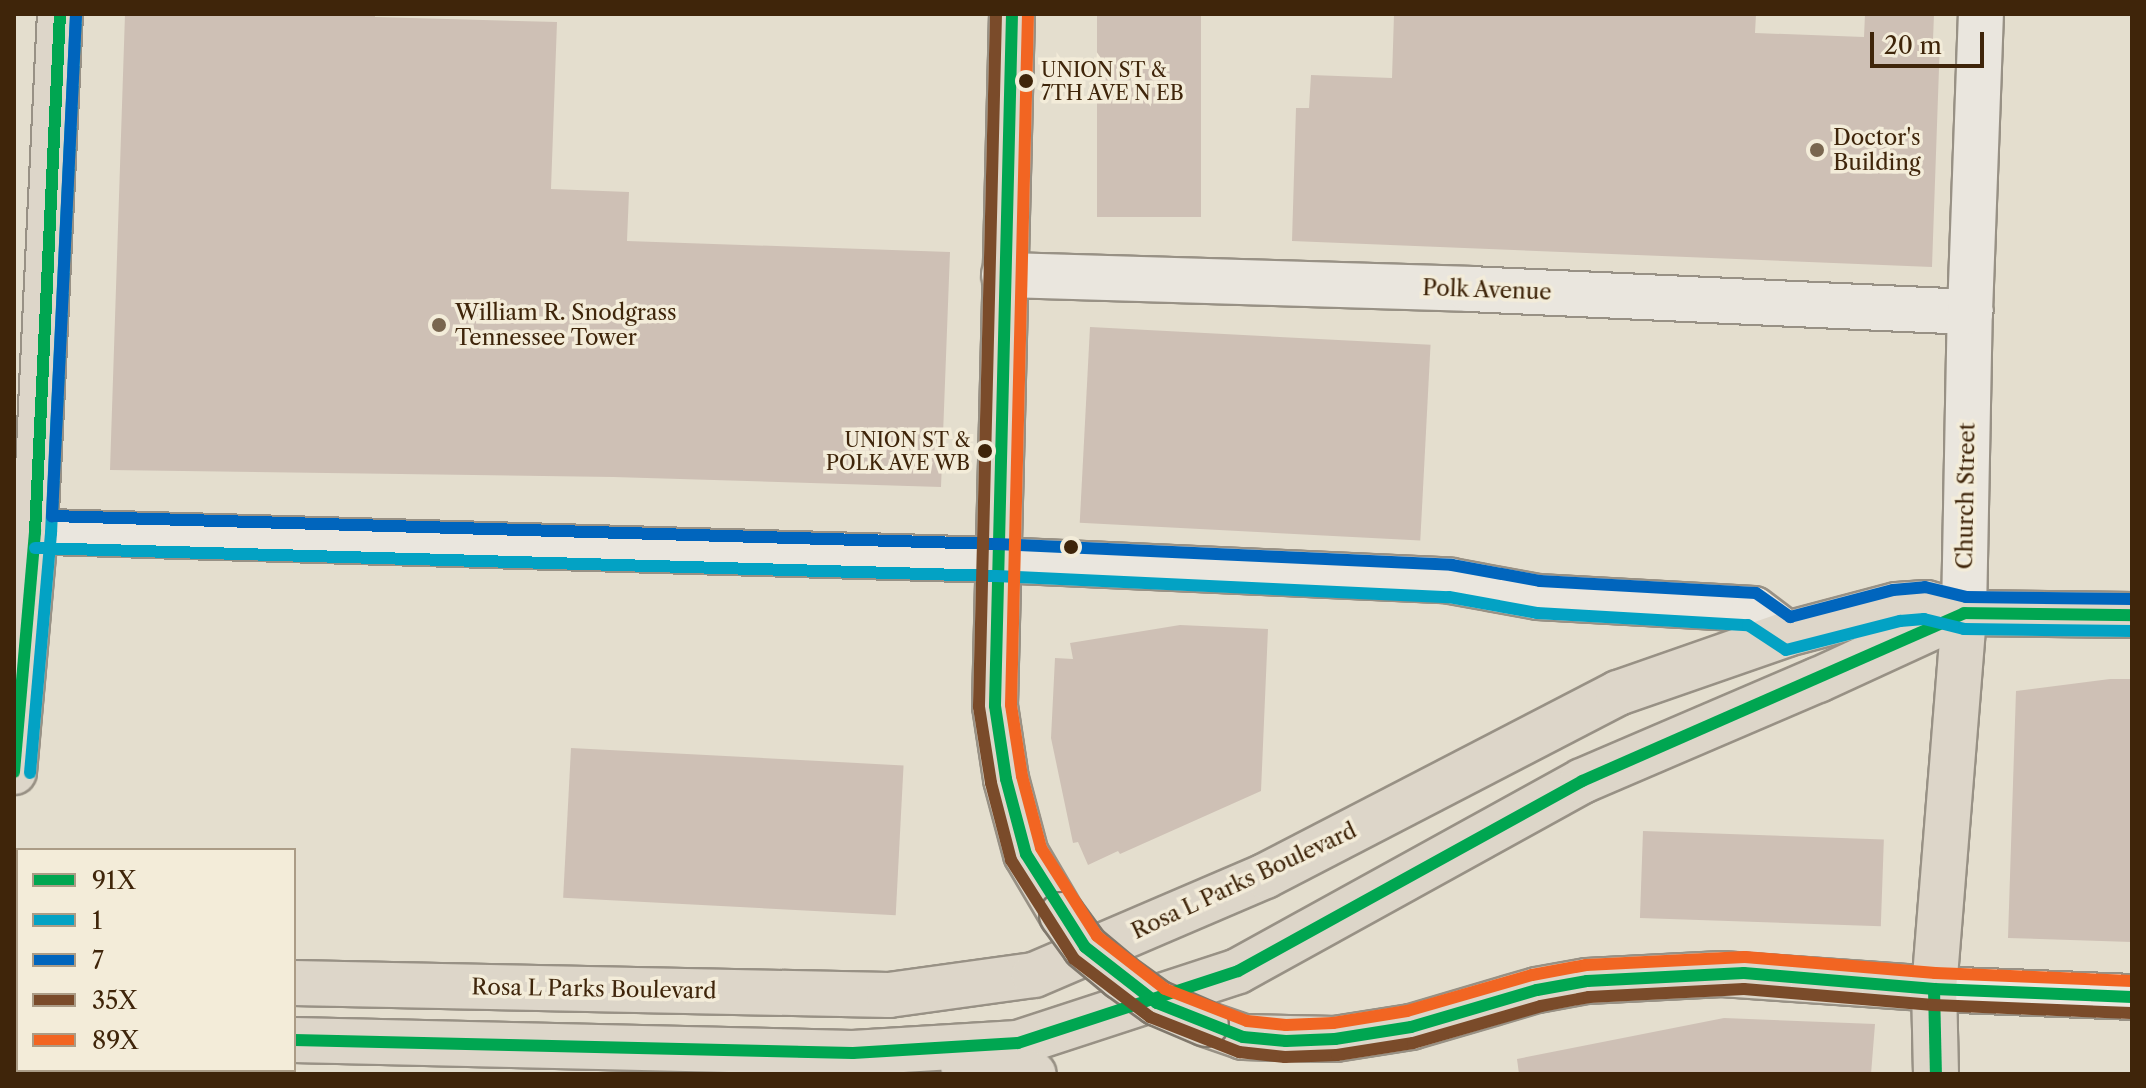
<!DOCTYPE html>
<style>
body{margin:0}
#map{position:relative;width:2146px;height:1088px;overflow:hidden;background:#e4dece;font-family:"Libre Caslon Text",serif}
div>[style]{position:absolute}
.building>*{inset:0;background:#cec0b5;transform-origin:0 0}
.major-tunnel>*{height:44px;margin-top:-22px;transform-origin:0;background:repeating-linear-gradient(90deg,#c3b9a7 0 44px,transparent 0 66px)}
.roads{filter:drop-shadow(2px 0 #989185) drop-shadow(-2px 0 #989185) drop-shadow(0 2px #989185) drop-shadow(0 -2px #989185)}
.minor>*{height:44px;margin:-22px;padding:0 22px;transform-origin:22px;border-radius:22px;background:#eae6de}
.major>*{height:44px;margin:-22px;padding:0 22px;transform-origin:22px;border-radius:22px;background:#ddd6c9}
.bridges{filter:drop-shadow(2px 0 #80786c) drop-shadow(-2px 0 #80786c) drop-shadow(0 2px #80786c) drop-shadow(0 -2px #80786c)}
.major-bridge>*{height:44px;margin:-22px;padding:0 22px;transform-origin:22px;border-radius:22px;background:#ddd6c9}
.bus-1>*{height:12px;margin:-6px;padding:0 6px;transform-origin:6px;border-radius:6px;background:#00a651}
.bus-2>*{height:12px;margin:-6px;padding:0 6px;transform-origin:6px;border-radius:6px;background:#03a2c4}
.bus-3>*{height:12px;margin:-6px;padding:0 6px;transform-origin:6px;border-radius:6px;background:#0065bd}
.bus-4>*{height:12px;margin:-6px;padding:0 6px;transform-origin:6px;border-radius:6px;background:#7a4b2a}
.bus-5>*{height:12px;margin:-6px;padding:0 6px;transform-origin:6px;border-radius:6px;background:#f26522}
.dots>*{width:22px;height:22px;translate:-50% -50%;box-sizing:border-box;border:4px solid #f3ecd9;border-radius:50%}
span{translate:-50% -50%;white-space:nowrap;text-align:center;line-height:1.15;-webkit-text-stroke:7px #f3ecd9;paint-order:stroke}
.bus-label{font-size:20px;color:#3f250a}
.left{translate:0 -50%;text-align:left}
.right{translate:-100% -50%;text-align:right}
.poi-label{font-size:22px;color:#3f250a}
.street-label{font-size:22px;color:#3f250a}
.frame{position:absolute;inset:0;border:16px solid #3f250a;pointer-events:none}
.legend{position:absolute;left:16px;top:848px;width:280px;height:224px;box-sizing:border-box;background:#f3ecd9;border:2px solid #ab9c86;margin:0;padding:10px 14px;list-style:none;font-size:24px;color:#3f250a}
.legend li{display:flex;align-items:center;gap:16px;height:40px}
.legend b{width:40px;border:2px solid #ab9c86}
.scale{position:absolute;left:1870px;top:32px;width:114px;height:36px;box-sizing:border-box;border:4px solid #3f250a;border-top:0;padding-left:10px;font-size:24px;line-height:28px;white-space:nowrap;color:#3f250a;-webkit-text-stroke:6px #f3ecd9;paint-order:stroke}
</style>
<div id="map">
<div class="building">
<i style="clip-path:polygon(125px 14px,375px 14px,375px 17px,557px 22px,551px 189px,629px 192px,627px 241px,950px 252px,941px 487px,613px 477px,110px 470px)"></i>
<i style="left:1097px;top:14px;width:104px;height:203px"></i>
<i style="clip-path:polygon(1394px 14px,1756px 14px,1755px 33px,1864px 37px,1865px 14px,1934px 14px,1933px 40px,1940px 40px,1932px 267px,1292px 241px,1296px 108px,1309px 108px,1311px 75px,1392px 78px)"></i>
<i style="left:1090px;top:327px;width:341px;height:196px;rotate:3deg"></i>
<i style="clip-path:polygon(1180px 625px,1268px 629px,1261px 791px,1120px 854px,1118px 851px,1088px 865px,1078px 842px,1073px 843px,1051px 738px,1055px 658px,1073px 659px,1070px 643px)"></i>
<i style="clip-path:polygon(2110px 679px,2132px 679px,2132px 942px,2008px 938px,2016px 691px)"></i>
<i style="left:571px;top:748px;width:333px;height:150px;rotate:3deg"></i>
<i style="left:1643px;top:831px;width:241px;height:87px;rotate:2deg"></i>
<i style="clip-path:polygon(1724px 1018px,1875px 1024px,1871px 1074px,1519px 1074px,1517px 1059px)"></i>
</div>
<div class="major-tunnel">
<i style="left:14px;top:977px;width:4px"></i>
<i style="left:14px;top:1034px;width:4px"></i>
</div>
<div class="roads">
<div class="minor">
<i style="left:1004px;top:275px;width:465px;rotate:1.7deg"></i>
<i style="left:1469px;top:289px;width:502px;rotate:2.63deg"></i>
<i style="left:14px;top:531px;width:983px;rotate:1.69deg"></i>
<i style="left:997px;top:560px;width:454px;rotate:2.6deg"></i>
<i style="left:1451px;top:581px;width:88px;rotate:10.4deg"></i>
<i style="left:1538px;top:597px;width:216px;rotate:3.2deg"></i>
<i style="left:1754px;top:609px;width:41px;rotate:37.1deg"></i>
<i style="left:1964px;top:613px;width:301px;rotate:-88.9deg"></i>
<i style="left:1970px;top:312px;width:298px;rotate:-87.9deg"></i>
<i style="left:1934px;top:989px;width:198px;rotate:2.3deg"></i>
</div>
<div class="major">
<i style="left:1012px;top:14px;width:692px;rotate:91.41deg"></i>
<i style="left:995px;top:706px;width:74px;rotate:81.4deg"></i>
<i style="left:1006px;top:779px;width:78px;rotate:75.1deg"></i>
<i style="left:1026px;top:854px;width:71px;rotate:59.5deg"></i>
<i style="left:14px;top:772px;width:241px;rotate:-85deg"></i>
<i style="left:35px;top:532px;width:519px;rotate:-87.24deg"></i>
<i style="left:294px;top:983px;width:595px;rotate:1.16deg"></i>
<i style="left:889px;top:995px;width:146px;rotate:-7.9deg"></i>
<i style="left:1034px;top:975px;width:251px;rotate:-23.2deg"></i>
<i style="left:1265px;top:876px;width:398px;rotate:-27.4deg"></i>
<i style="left:1618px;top:693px;width:179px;rotate:-19.2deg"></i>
<i style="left:1787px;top:634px;width:114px;rotate:-14.8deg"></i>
<i style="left:1897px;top:605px;width:29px;rotate:-4deg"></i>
<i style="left:1926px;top:603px;width:39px;rotate:15deg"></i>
<i style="left:1964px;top:613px;width:168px;rotate:0.7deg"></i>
<i style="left:1206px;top:1024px;width:39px;rotate:19deg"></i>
<i style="left:1243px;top:1037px;width:92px;rotate:1.2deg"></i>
<i style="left:1335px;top:1039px;width:77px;rotate:-9deg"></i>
<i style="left:1411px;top:1027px;width:131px;rotate:-16.4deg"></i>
<i style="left:1537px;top:990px;width:51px;rotate:-10.2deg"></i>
<i style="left:1587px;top:981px;width:135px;rotate:-3deg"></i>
<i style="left:1722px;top:974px;width:213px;rotate:4deg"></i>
<i style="left:294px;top:1040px;width:559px;rotate:1.33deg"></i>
<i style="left:853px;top:1053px;width:165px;rotate:-3.5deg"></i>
<i style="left:1018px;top:1043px;width:231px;rotate:-18.1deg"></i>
<i style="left:1238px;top:971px;width:393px;rotate:-28.9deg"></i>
<i style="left:1582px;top:781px;width:257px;rotate:-23.2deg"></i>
<i style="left:1818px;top:680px;width:161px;rotate:-24.7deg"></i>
<i style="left:963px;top:1066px;width:71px;rotate:6.4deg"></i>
<i style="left:1936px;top:1074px;width:85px;rotate:-91.3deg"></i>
<i style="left:1934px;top:989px;width:377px;rotate:-85.4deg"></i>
</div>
</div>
<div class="bridges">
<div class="major-bridge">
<i style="left:1062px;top:915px;width:39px;rotate:54deg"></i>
<i style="left:1085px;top:947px;width:47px;rotate:39.8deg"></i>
<i style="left:1121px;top:977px;width:44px;rotate:35.8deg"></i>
<i style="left:1157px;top:1003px;width:53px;rotate:23.2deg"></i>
</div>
</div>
<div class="bus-1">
<i style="left:1012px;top:14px;width:692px;rotate:91.41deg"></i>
<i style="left:995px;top:706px;width:74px;rotate:81.4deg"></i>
<i style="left:1006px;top:779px;width:78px;rotate:75.1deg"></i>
<i style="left:1026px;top:854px;width:110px;rotate:57.6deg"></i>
<i style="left:1085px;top:947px;width:91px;rotate:37.9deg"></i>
<i style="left:1157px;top:1003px;width:92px;rotate:21.6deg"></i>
<i style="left:1243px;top:1037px;width:43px;rotate:5.3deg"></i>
<i style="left:1286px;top:1041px;width:49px;rotate:-2.3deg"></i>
<i style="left:1335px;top:1039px;width:77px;rotate:-9deg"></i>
<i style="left:1411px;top:1027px;width:131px;rotate:-16.4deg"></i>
<i style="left:1537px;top:990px;width:51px;rotate:-10.2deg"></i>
<i style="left:1587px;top:981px;width:157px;rotate:-2.9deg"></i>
<i style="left:1744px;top:973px;width:191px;rotate:4.8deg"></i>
<i style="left:1934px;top:989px;width:198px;rotate:2.3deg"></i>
<i style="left:14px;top:772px;width:241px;rotate:-85deg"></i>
<i style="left:35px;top:532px;width:519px;rotate:-87.24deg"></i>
<i style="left:1934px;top:989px;width:85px;rotate:88.7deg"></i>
<i style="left:294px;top:1040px;width:559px;rotate:1.33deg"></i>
<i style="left:853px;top:1053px;width:165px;rotate:-3.5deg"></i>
<i style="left:1018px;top:1043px;width:231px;rotate:-18.1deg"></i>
<i style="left:1238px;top:971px;width:393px;rotate:-28.9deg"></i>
<i style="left:1582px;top:781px;width:417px;rotate:-23.7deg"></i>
<i style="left:1964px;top:613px;width:168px;rotate:0.7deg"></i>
</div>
<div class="bus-2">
<i style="left:35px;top:548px;width:961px;rotate:1.67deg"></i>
<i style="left:996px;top:576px;width:453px;rotate:2.7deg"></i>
<i style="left:1449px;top:597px;width:89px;rotate:10.3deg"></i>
<i style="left:1537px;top:613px;width:211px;rotate:3.3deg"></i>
<i style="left:1748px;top:625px;width:45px;rotate:33.3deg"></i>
<i style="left:1786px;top:650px;width:118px;rotate:-14.3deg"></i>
<i style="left:1900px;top:621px;width:24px;rotate:-5deg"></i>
<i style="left:1924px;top:619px;width:41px;rotate:14deg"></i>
<i style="left:1964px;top:629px;width:168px;rotate:0.7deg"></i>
<i style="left:30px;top:773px;width:241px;rotate:-85deg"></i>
<i style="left:51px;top:533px;width:519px;rotate:-87.24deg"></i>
</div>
<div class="bus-3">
<i style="left:76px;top:15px;width:502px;rotate:92.74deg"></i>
<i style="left:52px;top:516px;width:945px;rotate:1.7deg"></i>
<i style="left:997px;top:544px;width:455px;rotate:2.6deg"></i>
<i style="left:1452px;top:565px;width:89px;rotate:10.3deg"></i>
<i style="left:1540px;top:581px;width:216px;rotate:3.2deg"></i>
<i style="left:1756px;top:593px;width:42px;rotate:35.2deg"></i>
<i style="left:1790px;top:617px;width:106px;rotate:-14.7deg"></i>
<i style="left:1893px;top:590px;width:32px;rotate:-5deg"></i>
<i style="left:1925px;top:587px;width:42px;rotate:13.7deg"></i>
<i style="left:1966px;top:597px;width:166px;rotate:0.7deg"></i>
</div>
<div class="bus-4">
<i style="left:996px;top:14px;width:693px;rotate:91.41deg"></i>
<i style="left:979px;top:707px;width:77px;rotate:81deg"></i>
<i style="left:991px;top:783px;width:80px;rotate:75.4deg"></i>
<i style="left:1011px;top:860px;width:117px;rotate:57.5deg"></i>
<i style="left:1074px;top:959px;width:96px;rotate:37.3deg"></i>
<i style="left:1150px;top:1017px;width:96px;rotate:21.5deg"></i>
<i style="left:1239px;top:1052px;width:46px;rotate:6.2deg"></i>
<i style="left:1285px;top:1057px;width:52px;rotate:-2.2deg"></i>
<i style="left:1337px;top:1055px;width:77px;rotate:-9deg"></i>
<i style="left:1413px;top:1043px;width:133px;rotate:-16.1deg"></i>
<i style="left:1541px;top:1006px;width:49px;rotate:-10.6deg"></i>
<i style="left:1589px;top:997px;width:155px;rotate:-3deg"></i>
<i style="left:1744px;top:989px;width:190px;rotate:4.8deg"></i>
<i style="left:1933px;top:1005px;width:198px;rotate:2.3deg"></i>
</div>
<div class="bus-5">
<i style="left:1028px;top:14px;width:691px;rotate:91.41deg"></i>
<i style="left:1011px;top:705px;width:72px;rotate:81.2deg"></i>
<i style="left:1022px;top:776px;width:74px;rotate:75.2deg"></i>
<i style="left:1041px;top:848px;width:104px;rotate:57.5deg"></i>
<i style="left:1097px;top:936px;width:86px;rotate:37.9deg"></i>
<i style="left:1165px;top:989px;width:88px;rotate:21.3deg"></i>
<i style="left:1247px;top:1021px;width:39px;rotate:6deg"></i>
<i style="left:1286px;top:1025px;width:47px;rotate:-2.4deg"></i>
<i style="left:1333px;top:1023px;width:75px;rotate:-9.2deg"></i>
<i style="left:1407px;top:1011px;width:130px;rotate:-16.1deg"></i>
<i style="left:1532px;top:975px;width:55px;rotate:-10.5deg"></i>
<i style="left:1586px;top:965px;width:159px;rotate:-2.9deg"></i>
<i style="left:1745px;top:957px;width:191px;rotate:4.8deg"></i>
<i style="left:1935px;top:973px;width:197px;rotate:2.3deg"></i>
</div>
<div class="dots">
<i style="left:1026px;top:81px;background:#3f250a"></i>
<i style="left:1817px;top:150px;background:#79664f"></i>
<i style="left:439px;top:325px;background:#79664f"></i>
<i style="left:985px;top:451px;background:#3f250a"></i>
<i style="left:1071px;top:547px;background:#3f250a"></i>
</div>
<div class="bus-label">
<span class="left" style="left:1041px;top:82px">UNION ST &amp;<br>7TH AVE N EB</span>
<span class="right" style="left:970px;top:452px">UNION ST &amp;<br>POLK AVE WB</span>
</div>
<div class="poi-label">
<span class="left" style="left:1833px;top:150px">Doctor's<br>Building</span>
<span class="left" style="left:455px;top:325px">William R. Snodgrass<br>Tennessee Tower</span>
</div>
<div class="street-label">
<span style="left:1487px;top:290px;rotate:2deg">Polk Avenue</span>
<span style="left:1966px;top:496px;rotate:-89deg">Church Street</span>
<span style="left:1244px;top:881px;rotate:-25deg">Rosa L Parks Boulevard</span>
<span style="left:594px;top:989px;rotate:1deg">Rosa L Parks Boulevard</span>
</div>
<div class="frame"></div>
<ul class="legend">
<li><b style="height:10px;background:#00a651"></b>91X</li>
<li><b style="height:10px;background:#03a2c4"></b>1</li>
<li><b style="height:10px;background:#0065bd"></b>7</li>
<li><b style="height:10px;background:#7a4b2a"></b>35X</li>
<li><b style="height:10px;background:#f26522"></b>89X</li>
</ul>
<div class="scale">20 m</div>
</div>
